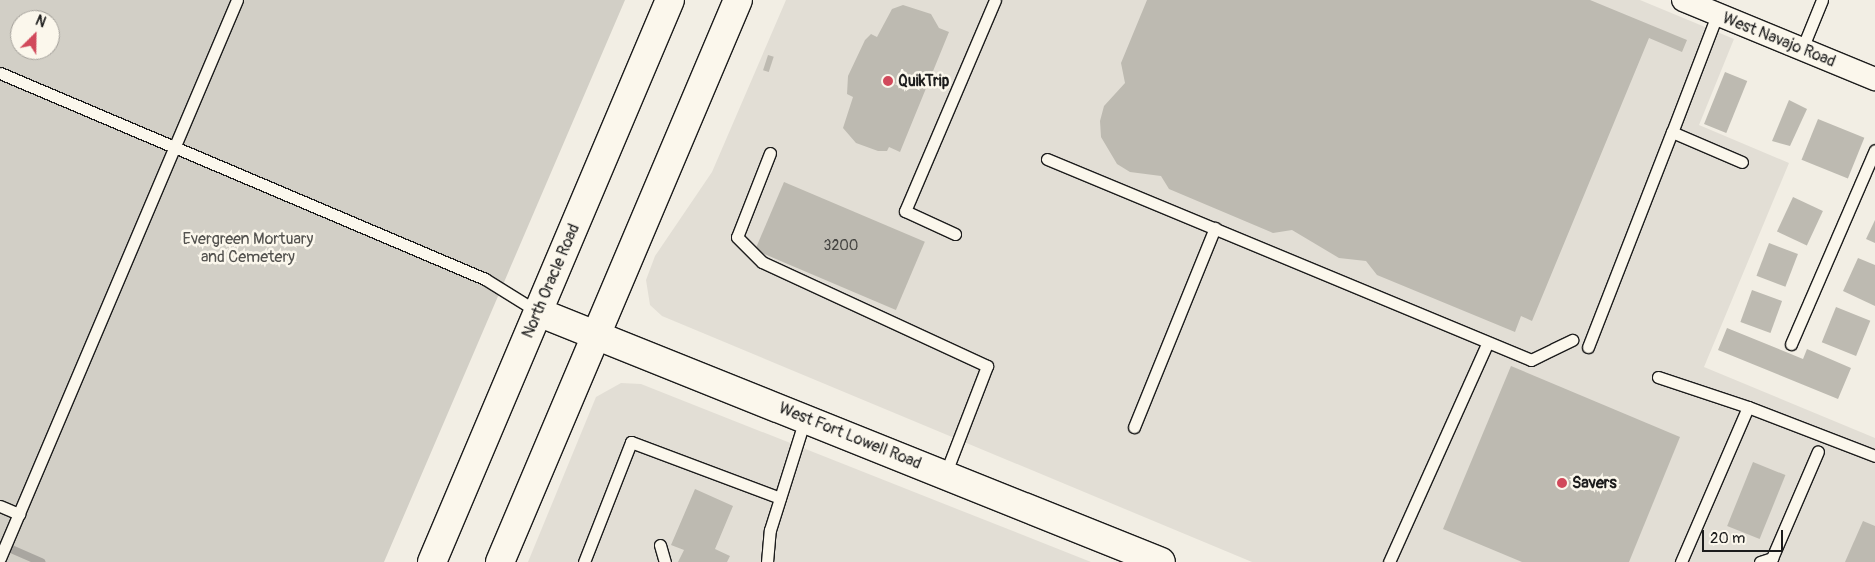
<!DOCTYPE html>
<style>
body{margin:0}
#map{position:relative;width:1875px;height:562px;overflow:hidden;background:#f2eee4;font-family:Pangolin,sans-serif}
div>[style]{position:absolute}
.built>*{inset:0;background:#e2ded5}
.green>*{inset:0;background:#d2cfc6}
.stream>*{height:8px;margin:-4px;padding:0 4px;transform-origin:4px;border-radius:4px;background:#a9a6a0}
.building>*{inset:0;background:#bdbab1;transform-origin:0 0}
.roads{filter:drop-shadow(1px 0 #1c1c1c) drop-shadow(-1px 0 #1c1c1c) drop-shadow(0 1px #1c1c1c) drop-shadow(0 -1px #1c1c1c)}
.service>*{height:11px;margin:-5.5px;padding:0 5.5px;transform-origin:5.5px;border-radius:5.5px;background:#fbf7ec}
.minor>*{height:22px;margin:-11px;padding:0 11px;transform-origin:11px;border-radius:11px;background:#fbf7ec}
.secondary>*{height:28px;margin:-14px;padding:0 14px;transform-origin:14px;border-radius:14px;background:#fbf7ec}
.trunk>*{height:28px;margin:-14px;padding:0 14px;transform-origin:14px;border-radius:14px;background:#fbf7ec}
.dots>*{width:14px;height:14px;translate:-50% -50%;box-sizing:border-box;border:2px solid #fbf7ec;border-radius:50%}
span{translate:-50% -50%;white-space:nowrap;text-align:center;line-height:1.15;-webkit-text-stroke:5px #fbf7ec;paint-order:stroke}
.number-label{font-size:14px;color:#444441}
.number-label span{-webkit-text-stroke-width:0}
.street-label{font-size:16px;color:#1c1c1c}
.poi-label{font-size:16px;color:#1c1c1c;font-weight:700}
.left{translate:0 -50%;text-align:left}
.park-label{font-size:16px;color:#53524f}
.north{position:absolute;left:10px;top:10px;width:50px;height:50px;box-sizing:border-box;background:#fbf7ec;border:1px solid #a29f99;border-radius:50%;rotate:23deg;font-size:14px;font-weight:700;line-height:20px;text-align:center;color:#1c1c1c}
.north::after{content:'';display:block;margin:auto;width:18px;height:22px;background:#d1495b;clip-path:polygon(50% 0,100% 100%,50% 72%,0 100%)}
.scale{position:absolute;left:1702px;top:530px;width:81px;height:22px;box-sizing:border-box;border:2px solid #1c1c1c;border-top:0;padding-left:6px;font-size:15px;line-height:18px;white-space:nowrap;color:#1c1c1c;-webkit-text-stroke:4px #fbf7ec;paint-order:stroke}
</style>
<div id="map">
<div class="built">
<i style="clip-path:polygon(786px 0,1640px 0,1734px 39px,1699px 125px,1789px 163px,1704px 367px,1875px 438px,1875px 562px,1252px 562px,662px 316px,650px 305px,646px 280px,655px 256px,712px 172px)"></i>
<i style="clip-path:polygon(621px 383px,641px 384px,1091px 562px,528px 562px,596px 397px)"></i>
</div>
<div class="green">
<i style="clip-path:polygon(evenodd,0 0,625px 0,384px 562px,0 562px,0 0,20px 20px,50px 20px,50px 50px,20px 50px,20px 20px)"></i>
</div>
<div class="stream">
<i style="left:2px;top:545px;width:43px;rotate:23.6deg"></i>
</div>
<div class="building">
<i style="clip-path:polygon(1147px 0,1590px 0,1687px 40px,1682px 52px,1649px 38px,1532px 321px,1521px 316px,1515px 332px,1377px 275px,1366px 261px,1339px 258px,1292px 230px,1273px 233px,1169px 189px,1161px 176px,1130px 172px,1117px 164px,1101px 137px,1100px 121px,1104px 106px,1125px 83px,1121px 63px)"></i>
<i style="clip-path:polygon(903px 5px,931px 14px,939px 28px,949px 32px,900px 152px,889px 147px,887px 151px,878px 151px,856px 143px,843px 128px,853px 97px,847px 94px,848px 76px,865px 40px,871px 34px,877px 37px,892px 9px)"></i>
<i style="left:768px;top:55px;width:6px;height:16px;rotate:18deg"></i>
<i style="left:1725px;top:72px;width:24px;height:56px;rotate:22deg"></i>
<i style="clip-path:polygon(1789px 100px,1807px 109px,1790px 146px,1772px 141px)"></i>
<i style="left:1818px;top:119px;width:50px;height:44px;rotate:22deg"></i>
<i style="left:784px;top:182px;width:153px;height:74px;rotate:23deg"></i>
<i style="left:1793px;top:197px;width:33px;height:38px;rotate:25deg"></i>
<i style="clip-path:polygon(1875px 220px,1875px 243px,1866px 239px)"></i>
<i style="left:1769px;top:243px;width:31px;height:35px;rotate:21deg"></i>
<i style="clip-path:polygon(1858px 258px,1875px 265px,1875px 306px,1843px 291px)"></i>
<i style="left:1752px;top:290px;width:32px;height:34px;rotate:20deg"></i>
<i style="left:1836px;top:307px;width:37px;height:38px;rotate:22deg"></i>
<i style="clip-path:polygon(1727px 328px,1803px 359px,1807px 349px,1851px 368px,1838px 399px,1718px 350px)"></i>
<i style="clip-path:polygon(1511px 366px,1680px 437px,1629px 562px,1522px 562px,1443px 529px)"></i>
<i style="left:1753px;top:462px;width:35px;height:69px;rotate:22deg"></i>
<i style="clip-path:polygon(695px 489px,733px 506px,715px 549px,730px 556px,727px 562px,678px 562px,684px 550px,671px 545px)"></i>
<i style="clip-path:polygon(1863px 521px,1875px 526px,1875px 562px,1845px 562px)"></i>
</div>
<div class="roads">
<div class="service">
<i style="left:1717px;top:15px;width:125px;rotate:111deg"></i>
<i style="left:1672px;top:132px;width:76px;rotate:23.2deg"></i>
<i style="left:1802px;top:49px;width:53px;rotate:-67.8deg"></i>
<i style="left:0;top:73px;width:527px;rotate:23.01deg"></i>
<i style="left:485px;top:279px;width:62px;rotate:31.9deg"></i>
<i style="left:770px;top:153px;width:90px;rotate:111.4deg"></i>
<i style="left:737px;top:237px;width:35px;rotate:45deg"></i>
<i style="left:762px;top:262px;width:248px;rotate:24.8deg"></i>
<i style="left:987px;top:366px;width:117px;rotate:111.1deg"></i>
<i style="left:1047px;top:159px;width:524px;rotate:22.55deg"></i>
<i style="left:1531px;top:360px;width:46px;rotate:-26deg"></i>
<i style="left:955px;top:234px;width:55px;rotate:-155.3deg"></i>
<i style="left:905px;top:211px;width:229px;rotate:-66.9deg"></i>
<i style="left:1791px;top:344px;width:211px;rotate:-66.6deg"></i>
<i style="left:1588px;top:347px;width:231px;rotate:-68.7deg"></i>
<i style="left:1658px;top:377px;width:95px;rotate:18.4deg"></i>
<i style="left:1748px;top:407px;width:169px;rotate:113.4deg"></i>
<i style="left:1748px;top:407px;width:136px;rotate:21.1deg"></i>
<i style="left:1134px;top:427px;width:215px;rotate:-67.9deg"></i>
<i style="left:0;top:506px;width:21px;rotate:23deg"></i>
<i style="left:660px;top:545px;width:18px;rotate:74deg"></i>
<i style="left:0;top:558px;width:606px;rotate:-66.99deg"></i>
<i style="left:584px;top:562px;width:129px;rotate:-68.6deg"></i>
<i style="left:631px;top:442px;width:159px;rotate:20.6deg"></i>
<i style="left:767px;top:562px;width:32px;rotate:-85deg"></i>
<i style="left:770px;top:530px;width:116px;rotate:-72.5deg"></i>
<i style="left:1389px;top:562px;width:239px;rotate:-65.8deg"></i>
<i style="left:1760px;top:562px;width:13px;rotate:-18deg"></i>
<i style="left:1772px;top:558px;width:116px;rotate:-66.7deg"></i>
</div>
<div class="minor">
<i style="left:1683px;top:0;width:208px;rotate:22.4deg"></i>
</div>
<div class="secondary">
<i style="left:538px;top:312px;width:671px;rotate:21.86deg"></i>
</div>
<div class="trunk">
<i style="left:432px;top:562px;width:610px;rotate:-67.05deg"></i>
<i style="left:500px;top:562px;width:610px;rotate:-67.05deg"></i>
</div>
</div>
<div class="dots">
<i style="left:888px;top:81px;background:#d1495b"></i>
<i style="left:1562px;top:483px;background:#d1495b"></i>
</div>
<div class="number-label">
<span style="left:841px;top:246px">3200</span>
</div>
<div class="street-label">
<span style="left:1779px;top:40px;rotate:22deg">West Navajo Road</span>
<span style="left:551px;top:281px;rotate:-67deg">North Oracle Road</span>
<span style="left:850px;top:436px;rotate:22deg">West Fort Lowell Road</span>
</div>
<div class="poi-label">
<span class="left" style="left:898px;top:81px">QuikTrip</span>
<span class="left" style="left:1572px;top:483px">Savers</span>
</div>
<div class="park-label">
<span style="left:248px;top:248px">Evergreen Mortuary<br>and Cemetery</span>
</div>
<div class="north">N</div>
<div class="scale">20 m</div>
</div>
